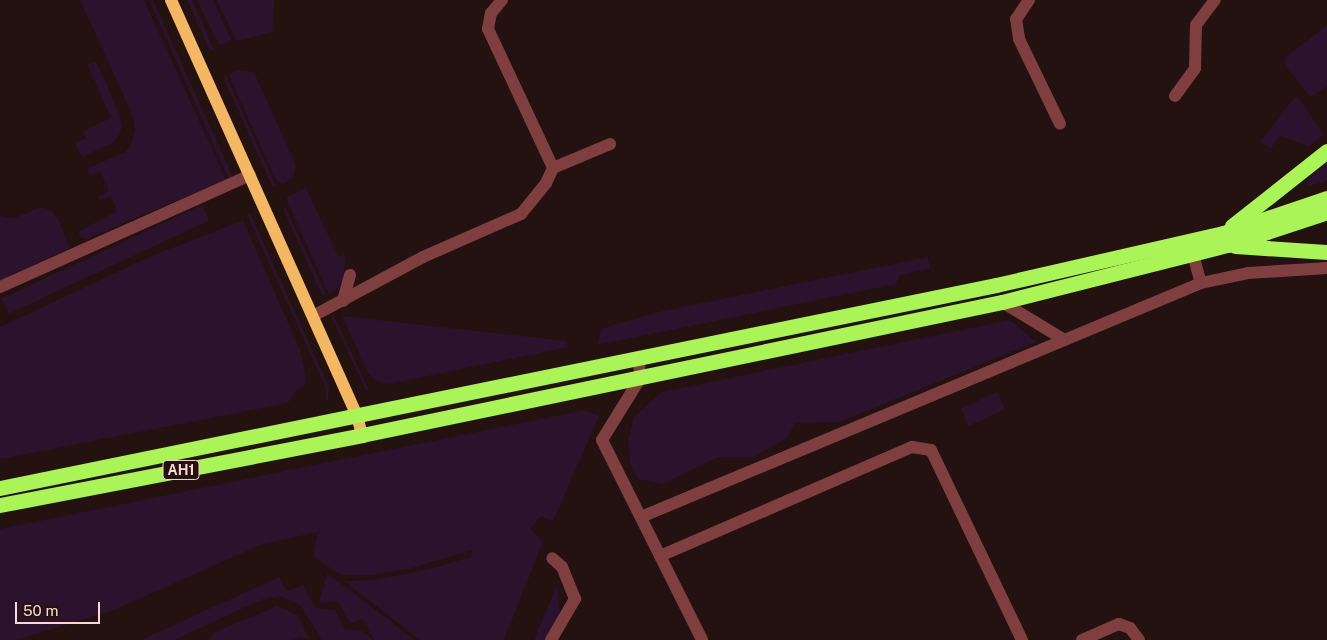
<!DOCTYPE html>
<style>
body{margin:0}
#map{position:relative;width:1327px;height:640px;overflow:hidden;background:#231210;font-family:"Public Sans",sans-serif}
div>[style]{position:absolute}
.green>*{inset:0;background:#2b132d;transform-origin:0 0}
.minor>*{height:12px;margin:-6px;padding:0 6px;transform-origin:6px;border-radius:6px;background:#7f3e3f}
.major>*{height:12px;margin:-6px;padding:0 6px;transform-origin:6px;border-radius:6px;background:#f4b864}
.highway>*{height:15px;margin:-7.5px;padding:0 7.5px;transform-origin:7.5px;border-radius:7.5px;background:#aaf458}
span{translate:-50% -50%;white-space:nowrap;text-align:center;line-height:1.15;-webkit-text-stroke:5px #231210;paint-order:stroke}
.shield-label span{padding:1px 4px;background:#231210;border:1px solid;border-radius:4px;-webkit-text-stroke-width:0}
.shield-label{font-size:14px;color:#fcd8d5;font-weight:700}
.scale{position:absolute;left:15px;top:602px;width:85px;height:22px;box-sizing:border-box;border:2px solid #fcd8d5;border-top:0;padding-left:6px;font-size:15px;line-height:18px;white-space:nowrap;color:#fcd8d5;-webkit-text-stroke:4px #231210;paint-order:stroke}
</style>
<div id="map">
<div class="green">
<i style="clip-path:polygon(80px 0,144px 0,226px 180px,86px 239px,81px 238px,78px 232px,117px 211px,111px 196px,100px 201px,98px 197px,109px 191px,100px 171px,90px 175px,87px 169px,125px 152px,131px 145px,135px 130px,133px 116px)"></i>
<i style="clip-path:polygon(149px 0,153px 0,233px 177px,229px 179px)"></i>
<i style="clip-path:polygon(187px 0,192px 0,215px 52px,209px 49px)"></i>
<i style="clip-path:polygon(197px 0,213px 0,232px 42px,219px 45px)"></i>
<i style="clip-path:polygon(217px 0,274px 0,273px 32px,236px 41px)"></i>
<i style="clip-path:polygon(1327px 25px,1327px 86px,1310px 97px,1285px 64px,1286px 57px)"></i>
<i style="clip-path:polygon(96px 61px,120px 115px,122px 128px,114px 142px,82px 157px,75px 143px,86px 138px,83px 131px,111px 118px,87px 65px)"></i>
<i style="clip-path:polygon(236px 70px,254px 72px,296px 165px,293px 177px,283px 184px,276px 180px,229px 75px)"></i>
<i style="clip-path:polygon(225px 74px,276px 186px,272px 186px,225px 82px)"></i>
<i style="clip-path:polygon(1298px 97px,1324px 135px,1308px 146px,1280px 135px,1271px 148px,1260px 142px,1294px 98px)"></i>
<i style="clip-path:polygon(1327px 162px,1327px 181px,1309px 186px,1306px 182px,1309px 178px)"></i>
<i style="clip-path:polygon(306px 188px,338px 256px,346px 255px,343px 279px,337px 289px,329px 294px,286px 198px)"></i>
<i style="clip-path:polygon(284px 204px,326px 295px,322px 295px,284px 212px)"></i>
<i style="left:202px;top:205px;width:17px;height:221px;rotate:65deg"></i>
<i style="clip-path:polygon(41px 207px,51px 210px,59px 221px,69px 248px,0 281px,0 214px,3px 217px,15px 218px)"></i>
<i style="clip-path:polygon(250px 213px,329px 387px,328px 401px,326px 400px,326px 388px,247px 215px)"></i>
<i style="clip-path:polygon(243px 220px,300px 350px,305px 372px,306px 384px,296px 390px,288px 403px,0 459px,0 327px,147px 258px)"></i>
<i style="clip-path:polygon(928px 257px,930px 269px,900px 275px,896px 284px,597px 345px,601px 329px,658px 312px)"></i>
<i style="clip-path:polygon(334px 316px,369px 390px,366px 391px,332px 318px)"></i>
<i style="clip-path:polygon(342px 316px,566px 341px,568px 347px,389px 384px,376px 381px,368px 373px)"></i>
<i style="clip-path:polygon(1010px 320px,1036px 342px,839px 422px,795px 423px,787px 438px,753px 457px,718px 457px,663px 484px,638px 479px,630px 463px,628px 441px,634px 417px,662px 392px)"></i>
<i style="left:997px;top:392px;width:19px;height:40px;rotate:65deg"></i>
<i style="clip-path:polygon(585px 410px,599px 416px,553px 521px,541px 516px,530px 529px,543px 542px,504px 640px,420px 640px,344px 581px,373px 580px,422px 571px,471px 557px,472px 550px,412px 568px,372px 575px,341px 575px,313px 557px,318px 532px,262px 544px,114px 610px,16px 640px,0 640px,0 529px)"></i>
<i style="clip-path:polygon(327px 573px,390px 621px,414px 640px,374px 640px,363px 619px,350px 623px,338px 601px,319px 603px)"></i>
<i style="clip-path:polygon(279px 577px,287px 591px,303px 585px,315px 608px,335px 610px,344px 629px,362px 631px,373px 640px,322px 640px,300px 605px,279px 596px,263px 599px,174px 640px,141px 640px)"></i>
<i style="clip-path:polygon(557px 585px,560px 611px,555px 623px,545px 640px,534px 640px)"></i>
<i style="clip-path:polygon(277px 606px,297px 615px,310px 640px,301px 637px,292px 640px,209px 640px,213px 633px)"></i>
</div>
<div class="minor">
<i style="left:502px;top:0;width:17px;rotate:130deg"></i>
<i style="left:491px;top:13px;width:16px;rotate:101deg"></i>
<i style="left:488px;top:29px;width:153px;rotate:64.9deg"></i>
<i style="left:1029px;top:0;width:23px;rotate:124deg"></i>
<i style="left:1016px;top:19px;width:20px;rotate:81deg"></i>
<i style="left:1019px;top:39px;width:94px;rotate:64.2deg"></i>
<i style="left:1175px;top:96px;width:34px;rotate:-54deg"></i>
<i style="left:1195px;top:68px;width:43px;rotate:-88.7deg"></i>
<i style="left:1196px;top:25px;width:31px;rotate:-53deg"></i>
<i style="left:1193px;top:254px;width:30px;rotate:75deg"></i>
<i style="left:0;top:287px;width:274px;rotate:-24.1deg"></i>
<i style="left:343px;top:301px;width:27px;rotate:-75deg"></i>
<i style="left:1002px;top:302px;width:71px;rotate:31.2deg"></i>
<i style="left:313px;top:316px;width:125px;rotate:-28.2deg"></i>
<i style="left:423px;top:257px;width:107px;rotate:-23.7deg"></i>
<i style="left:521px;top:214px;width:40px;rotate:-51deg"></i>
<i style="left:546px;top:183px;width:17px;rotate:-65deg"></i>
<i style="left:553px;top:168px;width:62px;rotate:-22.8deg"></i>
<i style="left:638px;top:359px;width:18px;rotate:81deg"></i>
<i style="left:641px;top:377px;width:74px;rotate:121.8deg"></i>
<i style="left:602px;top:440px;width:224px;rotate:63.4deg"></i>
<i style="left:641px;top:517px;width:607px;rotate:-22.68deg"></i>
<i style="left:1201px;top:283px;width:48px;rotate:-12deg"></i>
<i style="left:1248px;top:273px;width:79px;rotate:-3.6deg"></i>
<i style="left:660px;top:556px;width:275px;rotate:-23.4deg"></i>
<i style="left:912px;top:447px;width:19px;rotate:9deg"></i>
<i style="left:931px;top:450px;width:211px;rotate:64.4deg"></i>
<i style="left:551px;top:640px;width:48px;rotate:-59.7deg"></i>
<i style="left:575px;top:599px;width:35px;rotate:-112deg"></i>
<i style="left:562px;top:567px;width:13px;rotate:-138deg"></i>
<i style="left:1082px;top:640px;width:40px;rotate:-23.4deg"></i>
<i style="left:1119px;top:624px;width:12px;rotate:20deg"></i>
<i style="left:1130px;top:628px;width:15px;rotate:53deg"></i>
</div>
<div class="major">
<i style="left:171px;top:0;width:456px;rotate:65.9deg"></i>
<i style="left:357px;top:416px;width:20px;rotate:75deg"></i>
</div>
<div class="highway">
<i style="left:1232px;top:226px;width:121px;rotate:-38.3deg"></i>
<i style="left:1235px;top:246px;width:92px;rotate:3.7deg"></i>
<i style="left:0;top:488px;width:1016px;rotate:-11.52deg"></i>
<i style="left:996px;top:285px;width:233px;rotate:-12.9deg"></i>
<i style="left:1223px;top:233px;width:110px;rotate:-18.6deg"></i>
<i style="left:0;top:505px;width:369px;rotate:-10.9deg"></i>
<i style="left:362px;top:435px;width:654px;rotate:-11.74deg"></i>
<i style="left:1002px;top:302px;width:233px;rotate:-14.2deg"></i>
<i style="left:1228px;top:245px;width:104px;rotate:-18.4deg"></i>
</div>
<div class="shield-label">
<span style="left:181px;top:470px">AH1</span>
</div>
<div class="scale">50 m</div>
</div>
